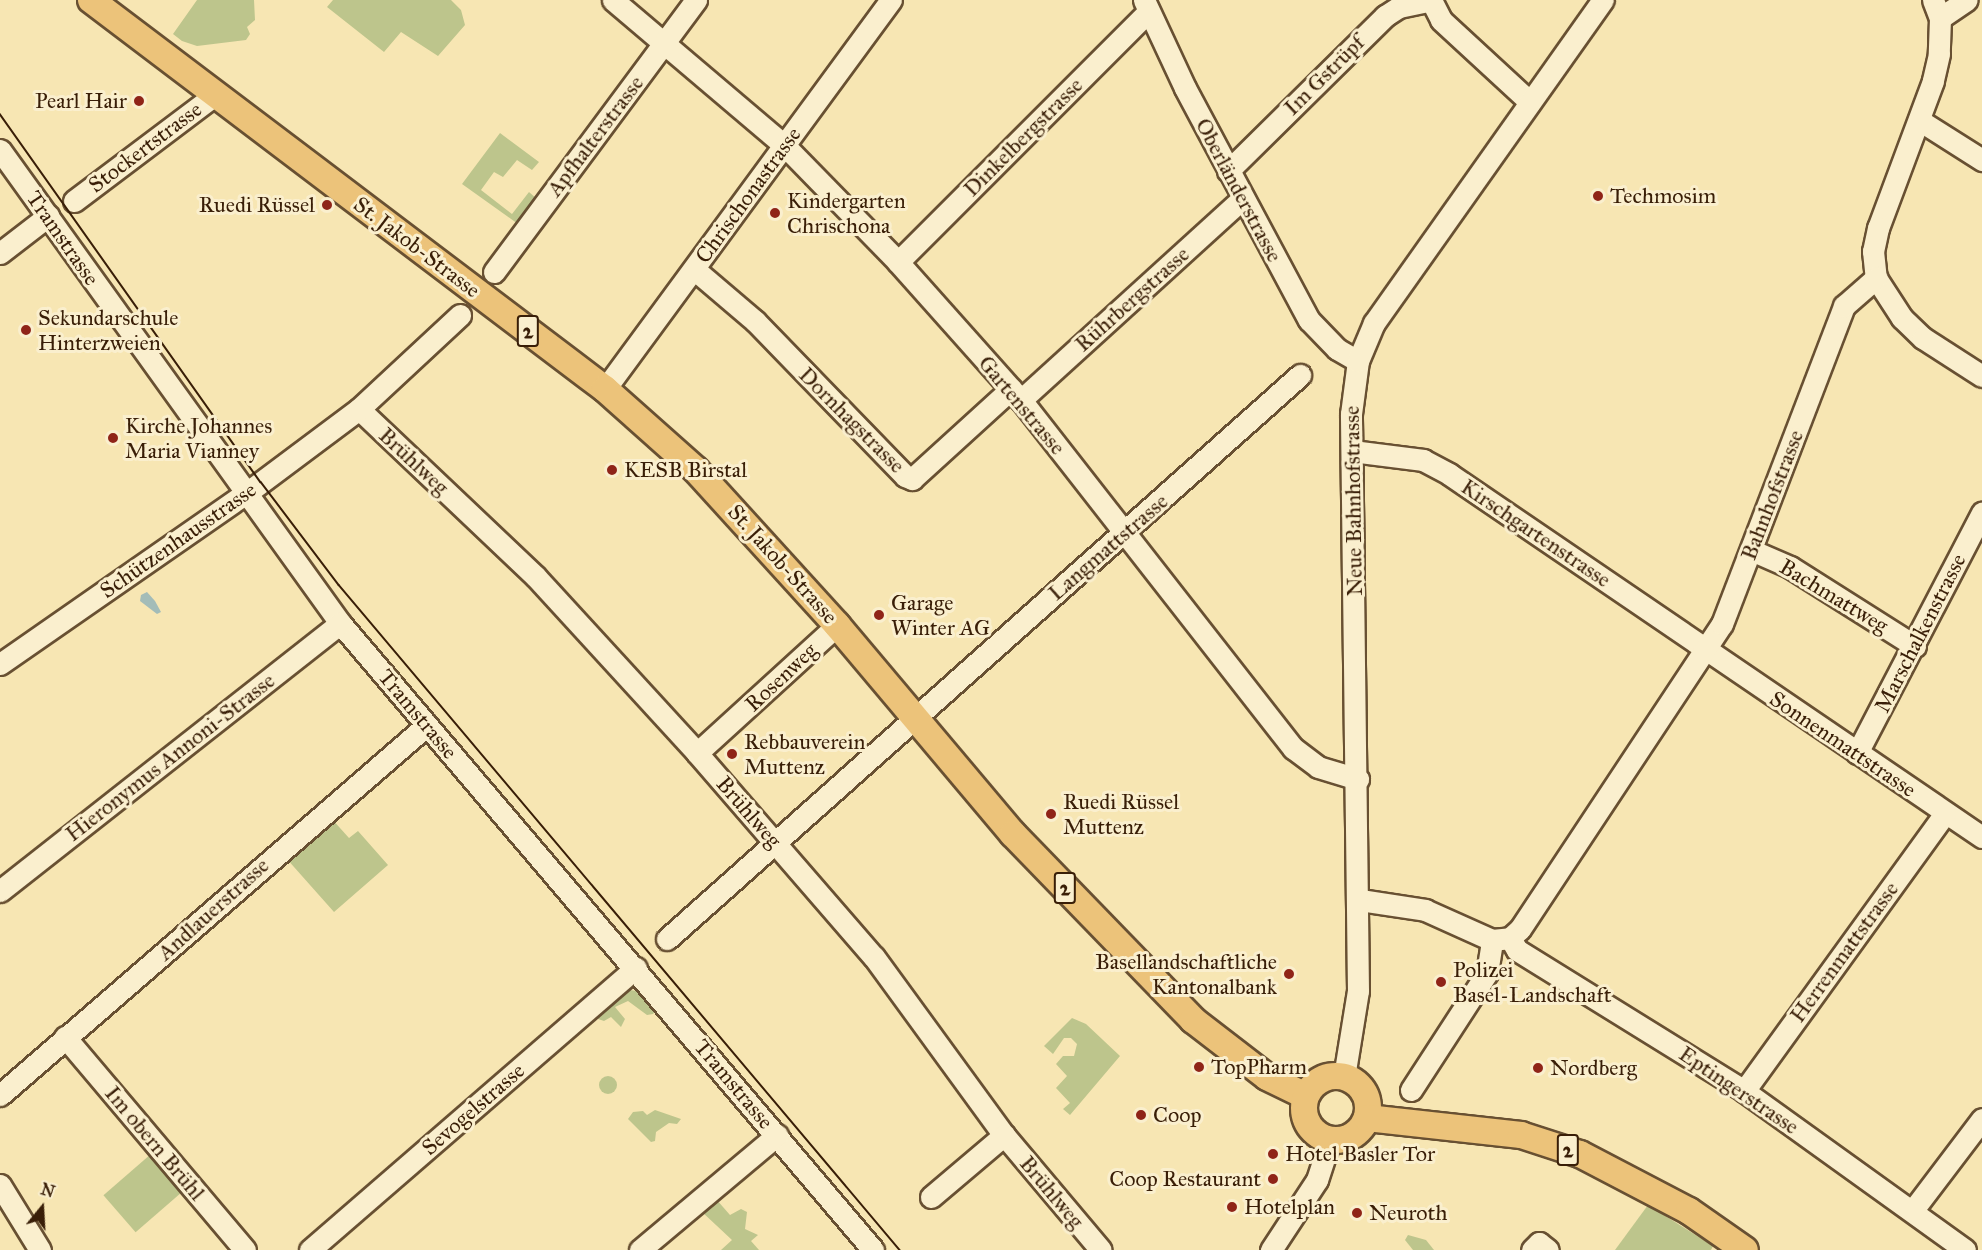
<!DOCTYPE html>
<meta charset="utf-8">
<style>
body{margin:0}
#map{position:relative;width:1982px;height:1250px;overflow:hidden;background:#f7e6b3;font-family:"IM FELL Great Primer",serif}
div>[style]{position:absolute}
.green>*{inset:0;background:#bdc58c;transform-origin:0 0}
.round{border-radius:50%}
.water>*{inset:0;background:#a3bcb8}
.roads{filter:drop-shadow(2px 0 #685032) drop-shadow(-2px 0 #685032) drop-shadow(0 2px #685032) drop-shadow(0 -2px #685032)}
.minor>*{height:21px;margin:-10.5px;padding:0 10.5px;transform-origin:10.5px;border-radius:10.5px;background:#faefce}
.major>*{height:26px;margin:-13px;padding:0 13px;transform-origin:13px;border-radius:13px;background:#ecc37a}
.major>.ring{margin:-13px;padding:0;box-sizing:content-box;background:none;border:26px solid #ecc37a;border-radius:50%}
.tram>*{height:1.5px;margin:-0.75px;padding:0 0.75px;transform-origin:0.75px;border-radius:0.75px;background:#391e07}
.dots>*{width:16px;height:16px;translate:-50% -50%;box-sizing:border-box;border:3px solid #faefce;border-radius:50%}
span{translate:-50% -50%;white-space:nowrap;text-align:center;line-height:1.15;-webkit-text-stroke:6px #faefce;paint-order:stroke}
.shield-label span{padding:2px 4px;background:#faefce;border:2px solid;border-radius:4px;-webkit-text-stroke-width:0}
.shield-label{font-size:21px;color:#391e07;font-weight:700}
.street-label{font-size:22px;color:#391e07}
.poi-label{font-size:22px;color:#391e07}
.right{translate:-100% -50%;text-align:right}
.left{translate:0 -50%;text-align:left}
.north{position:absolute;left:12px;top:1178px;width:60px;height:60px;-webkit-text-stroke:4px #faefce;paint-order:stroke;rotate:18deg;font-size:16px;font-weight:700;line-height:24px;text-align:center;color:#391e07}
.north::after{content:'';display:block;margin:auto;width:21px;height:27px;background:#391e07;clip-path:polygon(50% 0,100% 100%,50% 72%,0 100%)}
</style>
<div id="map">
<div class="green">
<i style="clip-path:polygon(197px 0,254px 0,255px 20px,247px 27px,250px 34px,246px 40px,197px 46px,182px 41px,173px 34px)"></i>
<i style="clip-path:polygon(333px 0,451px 0,461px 10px,465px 25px,438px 56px,401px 32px,384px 52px,327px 7px)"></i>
<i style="clip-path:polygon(500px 133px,539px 162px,532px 170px,517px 160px,503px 177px,494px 172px,481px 190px,512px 214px,529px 192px,537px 199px,518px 224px,462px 184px)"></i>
<i style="clip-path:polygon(331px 818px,349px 838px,358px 831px,388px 865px,334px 912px,286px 858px)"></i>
<i style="clip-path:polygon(629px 990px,638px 991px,656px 1010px,653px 1014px,647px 1015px,628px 1001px,615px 1007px,625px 1019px,621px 1027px,611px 1017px,604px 1021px,598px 1019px,595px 1014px)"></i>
<i style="clip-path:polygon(1072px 1018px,1086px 1024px,1120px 1056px,1070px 1115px,1063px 1109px,1070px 1103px,1056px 1088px,1067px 1076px,1056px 1064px,1063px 1056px,1074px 1056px,1077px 1044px,1071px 1038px,1064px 1038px,1053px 1054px,1044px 1046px)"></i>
<i class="round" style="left:599px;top:1076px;width:18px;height:18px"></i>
<i style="clip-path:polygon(655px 1110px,681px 1119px,677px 1124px,669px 1123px,656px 1132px,655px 1141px,651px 1142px,628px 1119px,633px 1112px,643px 1111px,647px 1115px)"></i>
<i style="left:151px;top:1154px;width:49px;height:63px;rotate:49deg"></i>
<i style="clip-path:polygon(716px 1199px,730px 1215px,741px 1209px,747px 1212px,745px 1229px,758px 1235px,751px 1241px,759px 1250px,721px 1250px,732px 1240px,701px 1211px)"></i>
<i style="clip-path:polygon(1648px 1205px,1713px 1246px,1711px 1250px,1615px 1250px)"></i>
<i style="clip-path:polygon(1408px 1235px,1426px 1240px,1434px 1250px,1413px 1250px,1405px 1240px)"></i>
</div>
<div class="water">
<i style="clip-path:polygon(147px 592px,155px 601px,161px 612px,157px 614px,140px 601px,141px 595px)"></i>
</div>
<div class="roads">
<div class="minor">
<i style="left:613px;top:0;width:224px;rotate:40.3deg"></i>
<i style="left:784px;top:145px;width:163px;rotate:45.7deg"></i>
<i style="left:898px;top:262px;width:185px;rotate:48.3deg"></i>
<i style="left:1021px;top:400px;width:442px;rotate:52deg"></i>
<i style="left:1293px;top:748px;width:31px;rotate:37deg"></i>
<i style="left:1318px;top:767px;width:42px;rotate:16.7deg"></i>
<i style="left:1144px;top:0;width:97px;rotate:65deg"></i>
<i style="left:1185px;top:88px;width:263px;rotate:61.9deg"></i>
<i style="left:1309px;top:320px;width:40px;rotate:46deg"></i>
<i style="left:1337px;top:349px;width:24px;rotate:30deg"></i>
<i style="left:1431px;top:0;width:22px;rotate:63deg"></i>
<i style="left:1441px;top:20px;width:121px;rotate:42.7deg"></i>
<i style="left:1933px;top:0;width:19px;rotate:69deg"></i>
<i style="left:1940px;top:18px;width:36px;rotate:92deg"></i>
<i style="left:1939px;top:54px;width:28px;rotate:103deg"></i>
<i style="left:1933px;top:81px;width:157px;rotate:110.5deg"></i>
<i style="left:1878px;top:228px;width:24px;rotate:102deg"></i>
<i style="left:1873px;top:251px;width:27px;rotate:84deg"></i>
<i style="left:1876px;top:278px;width:48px;rotate:57deg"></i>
<i style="left:1902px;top:318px;width:29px;rotate:44deg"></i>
<i style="left:1923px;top:338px;width:70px;rotate:32.8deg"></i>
<i style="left:1940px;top:18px;width:32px;rotate:-34deg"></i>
<i style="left:1919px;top:120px;width:75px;rotate:32.4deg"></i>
<i style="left:0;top:150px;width:583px;rotate:54.29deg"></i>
<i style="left:340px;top:623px;width:823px;rotate:49.63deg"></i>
<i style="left:1228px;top:171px;width:221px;rotate:-44.6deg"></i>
<i style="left:1385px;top:16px;width:17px;rotate:-33deg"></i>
<i style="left:1399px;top:7px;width:33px;rotate:-12deg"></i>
<i style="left:74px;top:201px;width:178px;rotate:-37deg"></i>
<i style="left:0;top:253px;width:61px;rotate:-37.6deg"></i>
<i style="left:898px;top:262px;width:354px;rotate:-45deg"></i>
<i style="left:694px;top:269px;width:80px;rotate:40.4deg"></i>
<i style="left:755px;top:321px;width:216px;rotate:45.9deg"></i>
<i style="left:905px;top:476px;width:8px;rotate:23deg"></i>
<i style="left:912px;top:479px;width:134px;rotate:-42.3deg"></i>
<i style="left:494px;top:272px;width:339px;rotate:-53.4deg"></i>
<i style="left:605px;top:389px;width:483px;rotate:-53.7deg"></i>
<i style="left:1021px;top:400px;width:299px;rotate:-42.3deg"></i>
<i style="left:359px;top:409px;width:244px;rotate:43.5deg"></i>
<i style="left:536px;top:577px;width:239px;rotate:47.5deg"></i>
<i style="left:697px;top:753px;width:270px;rotate:49.1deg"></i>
<i style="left:874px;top:957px;width:220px;rotate:53.9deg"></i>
<i style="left:1004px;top:1135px;width:150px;rotate:49.9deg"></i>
<i style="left:1352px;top:451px;width:72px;rotate:7.2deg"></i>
<i style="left:1423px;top:460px;width:30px;rotate:28deg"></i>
<i style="left:1449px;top:474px;width:645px;rotate:34.26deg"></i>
<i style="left:1751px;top:550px;width:43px;rotate:23.6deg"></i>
<i style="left:1790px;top:567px;width:148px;rotate:32.3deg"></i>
<i style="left:0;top:664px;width:307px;rotate:-34.8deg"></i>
<i style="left:252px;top:489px;width:134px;rotate:-36.8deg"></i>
<i style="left:359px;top:409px;width:138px;rotate:-42.9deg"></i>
<i style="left:697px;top:753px;width:190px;rotate:-42.4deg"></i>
<i style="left:1857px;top:753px;width:271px;rotate:-62.5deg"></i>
<i style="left:0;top:891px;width:433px;rotate:-38.2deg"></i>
<i style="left:1360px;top:900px;width:66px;rotate:8.7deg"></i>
<i style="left:1425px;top:910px;width:73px;rotate:24.1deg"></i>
<i style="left:1492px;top:940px;width:18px;rotate:-6deg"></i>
<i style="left:1510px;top:938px;width:13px;rotate:-42deg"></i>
<i style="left:1520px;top:929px;width:366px;rotate:-56.5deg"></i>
<i style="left:1722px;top:624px;width:341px;rotate:-69deg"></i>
<i style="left:1844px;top:306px;width:43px;rotate:-41.2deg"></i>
<i style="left:1510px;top:938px;width:14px;rotate:60deg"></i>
<i style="left:1517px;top:950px;width:267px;rotate:31.8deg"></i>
<i style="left:1744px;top:1091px;width:272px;rotate:35.7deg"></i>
<i style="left:667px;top:939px;width:848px;rotate:-41.7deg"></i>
<i style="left:65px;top:1037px;width:279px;rotate:49.8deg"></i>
<i style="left:1344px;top:1077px;width:87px;rotate:-80.8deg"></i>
<i style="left:1358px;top:991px;width:577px;rotate:-90.7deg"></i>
<i style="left:1351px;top:414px;width:53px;rotate:-82.5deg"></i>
<i style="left:1358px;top:361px;width:41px;rotate:-67.2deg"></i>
<i style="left:1374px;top:323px;width:396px;rotate:-54.7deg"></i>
<i style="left:1411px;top:1090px;width:140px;rotate:-57deg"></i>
<i style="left:1487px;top:973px;width:33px;rotate:-81deg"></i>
<i style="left:1744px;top:1091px;width:343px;rotate:-54.1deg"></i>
<i style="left:0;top:1095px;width:565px;rotate:-40.91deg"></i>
<i style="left:0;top:1185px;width:76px;rotate:58.4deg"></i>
<i style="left:931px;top:1197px;width:96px;rotate:-40.3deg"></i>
<i style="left:1913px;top:1210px;width:114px;rotate:-52.8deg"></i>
<i style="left:310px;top:1250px;width:431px;rotate:-40.9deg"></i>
<i style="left:640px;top:1250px;width:179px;rotate:-40deg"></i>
<i style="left:1271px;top:1250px;width:84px;rotate:-56.7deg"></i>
<i style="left:1317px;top:1180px;width:42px;rotate:-72deg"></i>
<i style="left:1532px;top:1250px;width:10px;rotate:-45deg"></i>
<i style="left:1539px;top:1243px;width:11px;rotate:38deg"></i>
</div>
<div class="major">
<i style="left:91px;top:0;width:645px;rotate:37.12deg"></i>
<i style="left:605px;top:389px;width:122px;rotate:41.7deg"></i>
<i style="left:696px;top:470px;width:210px;rotate:47.7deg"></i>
<i style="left:837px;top:625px;width:273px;rotate:49.9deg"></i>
<i style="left:1013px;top:834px;width:259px;rotate:45.9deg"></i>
<i style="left:1193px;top:1020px;width:93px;rotate:37.6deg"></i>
<i style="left:1267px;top:1077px;width:43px;rotate:26deg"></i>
<i class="ring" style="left:1304px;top:1076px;width:38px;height:38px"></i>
<i style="left:1367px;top:1118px;width:155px;rotate:6.3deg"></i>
<i style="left:1521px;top:1135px;width:62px;rotate:17.9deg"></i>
<i style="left:1580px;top:1154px;width:123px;rotate:27.6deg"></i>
<i style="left:1689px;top:1211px;width:68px;rotate:34.9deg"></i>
</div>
</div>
<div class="tram">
<i style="left:0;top:114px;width:451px;rotate:54.7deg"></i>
<i style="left:261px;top:482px;width:129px;rotate:52.9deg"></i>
<i style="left:339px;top:585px;width:870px;rotate:49.85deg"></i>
</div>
<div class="dots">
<i style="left:139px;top:101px;background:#8f2418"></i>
<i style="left:1598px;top:196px;background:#8f2418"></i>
<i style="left:327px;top:205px;background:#8f2418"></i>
<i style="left:775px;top:213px;background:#8f2418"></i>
<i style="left:26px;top:330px;background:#8f2418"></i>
<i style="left:113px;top:438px;background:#8f2418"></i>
<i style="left:612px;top:470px;background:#8f2418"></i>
<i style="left:879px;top:615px;background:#8f2418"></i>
<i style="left:732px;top:754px;background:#8f2418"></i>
<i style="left:1051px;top:814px;background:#8f2418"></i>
<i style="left:1289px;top:974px;background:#8f2418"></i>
<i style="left:1441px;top:982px;background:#8f2418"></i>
<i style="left:1199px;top:1067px;background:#8f2418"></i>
<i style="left:1538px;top:1068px;background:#8f2418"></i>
<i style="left:1141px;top:1115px;background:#8f2418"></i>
<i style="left:1273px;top:1154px;background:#8f2418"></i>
<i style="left:1273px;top:1179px;background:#8f2418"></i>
<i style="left:1232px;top:1207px;background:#8f2418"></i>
<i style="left:1357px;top:1213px;background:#8f2418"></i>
</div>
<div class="shield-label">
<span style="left:528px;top:331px">2</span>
<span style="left:1065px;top:888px">2</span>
<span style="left:1568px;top:1150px">2</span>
</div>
<div class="street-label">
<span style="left:1324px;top:75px;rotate:-45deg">Im Gstrüpf</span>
<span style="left:595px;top:136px;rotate:-53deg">Apfhalterstrasse</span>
<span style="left:1023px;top:137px;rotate:-45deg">Dinkelbergstrasse</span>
<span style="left:145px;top:147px;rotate:-37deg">Stockertstrasse</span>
<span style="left:1239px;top:190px;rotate:62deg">Oberländerstrasse</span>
<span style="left:748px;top:195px;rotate:-54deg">Chrischonastrasse</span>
<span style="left:63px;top:238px;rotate:55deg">Tramstrasse</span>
<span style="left:417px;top:247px;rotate:37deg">St. Jakob-Strasse</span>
<span style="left:1132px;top:299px;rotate:-42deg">Rührbergstrasse</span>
<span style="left:1022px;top:405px;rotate:50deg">Gartenstrasse</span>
<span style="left:852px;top:420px;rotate:45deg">Dornhagstrasse</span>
<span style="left:414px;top:461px;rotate:43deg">Brühlweg</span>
<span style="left:1772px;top:495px;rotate:-69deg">Bahnhofstrasse</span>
<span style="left:1353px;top:501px;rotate:-91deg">Neue Bahnhofstrasse</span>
<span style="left:1536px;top:533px;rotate:34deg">Kirschgartenstrasse</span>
<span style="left:178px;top:540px;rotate:-35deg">Schützenhausstrasse</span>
<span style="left:1108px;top:547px;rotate:-41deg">Langmattstrasse</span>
<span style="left:783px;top:564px;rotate:48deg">St. Jakob-Strasse</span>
<span style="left:1834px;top:596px;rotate:31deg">Bachmattweg</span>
<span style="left:1920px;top:633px;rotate:-63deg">Marschalkenstrasse</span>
<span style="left:781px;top:677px;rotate:-43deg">Rosenweg</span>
<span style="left:418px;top:714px;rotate:50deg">Tramstrasse</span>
<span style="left:1843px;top:744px;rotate:34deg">Sonnenmattstrasse</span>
<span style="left:170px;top:757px;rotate:-38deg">Hieronymus Annoni-Strasse</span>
<span style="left:749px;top:812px;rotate:49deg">Brühlweg</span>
<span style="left:213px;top:909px;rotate:-42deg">Andlauerstrasse</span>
<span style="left:1844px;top:952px;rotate:-54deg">Herrenmattstrasse</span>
<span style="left:734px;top:1084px;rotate:50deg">Tramstrasse</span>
<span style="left:1739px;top:1090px;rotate:34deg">Eptingerstrasse</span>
<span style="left:473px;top:1109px;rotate:-41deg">Sevogelstrasse</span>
<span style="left:155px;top:1143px;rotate:50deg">Im obern Brühl</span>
<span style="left:1052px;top:1192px;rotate:50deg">Brühlweg</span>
</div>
<div class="poi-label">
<span class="right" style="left:127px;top:101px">Pearl Hair</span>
<span class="left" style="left:1610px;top:196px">Techmosim</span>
<span class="left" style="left:787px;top:213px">Kindergarten<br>Chrischona</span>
<span class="right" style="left:315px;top:205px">Ruedi Rüssel</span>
<span class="left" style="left:38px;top:330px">Sekundarschule<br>Hinterzweien</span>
<span class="left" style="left:125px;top:438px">Kirche Johannes<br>Maria Vianney</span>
<span class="left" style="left:624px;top:470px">KESB Birstal</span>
<span class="left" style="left:891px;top:615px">Garage<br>Winter AG</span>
<span class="left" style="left:744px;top:754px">Rebbauverein<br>Muttenz</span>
<span class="left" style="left:1063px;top:814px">Ruedi Rüssel<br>Muttenz</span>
<span class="right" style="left:1277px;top:974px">Basellandschaftliche<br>Kantonalbank</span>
<span class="left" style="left:1453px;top:982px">Polizei<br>Basel-Landschaft</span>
<span class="left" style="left:1211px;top:1067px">TopPharm</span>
<span class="left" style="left:1550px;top:1068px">Nordberg</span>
<span class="left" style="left:1153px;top:1115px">Coop</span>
<span class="left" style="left:1285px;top:1154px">Hotel Basler Tor</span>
<span class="right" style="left:1261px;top:1179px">Coop Restaurant</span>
<span class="left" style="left:1244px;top:1207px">Hotelplan</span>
<span class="left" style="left:1369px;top:1213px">Neuroth</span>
</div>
<div class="north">N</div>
</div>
